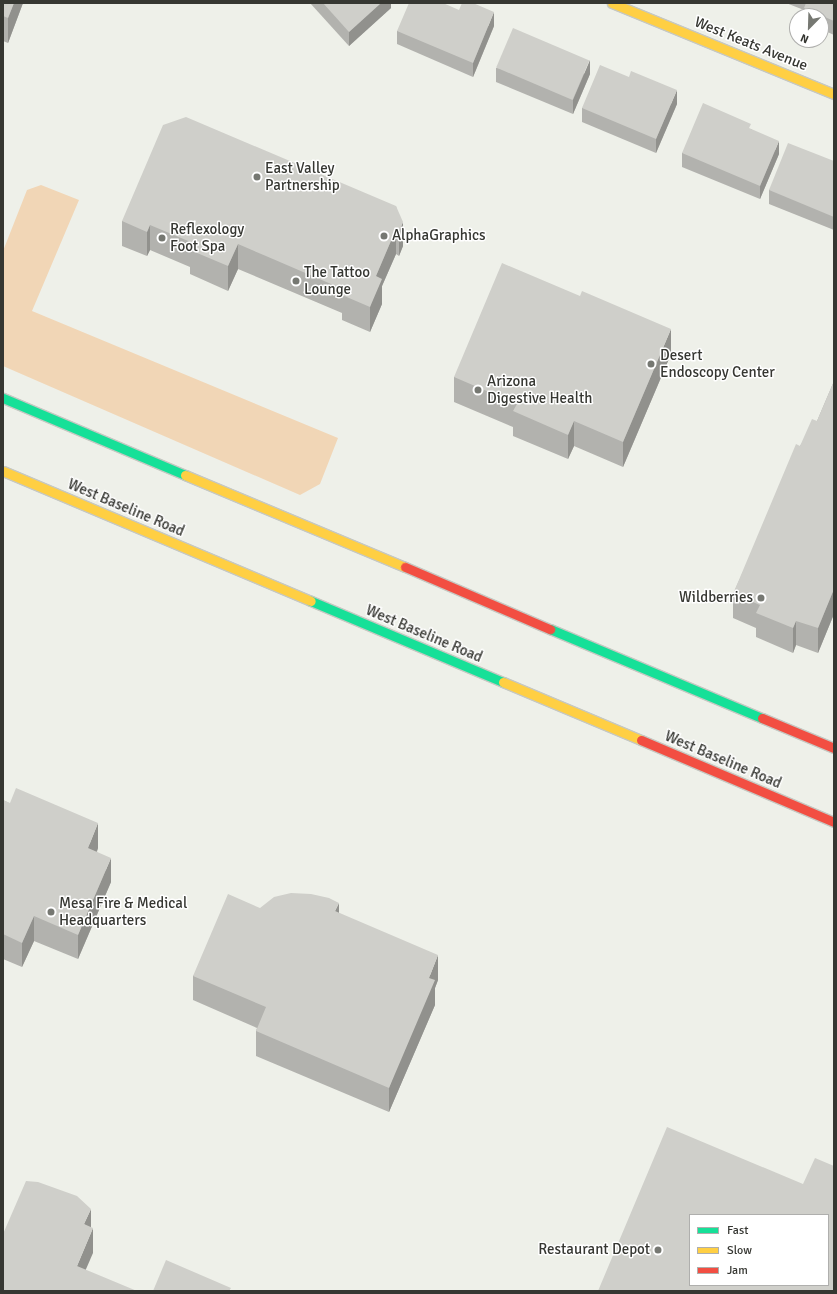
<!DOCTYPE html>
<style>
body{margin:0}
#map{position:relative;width:837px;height:1294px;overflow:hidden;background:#eef0e9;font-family:Signika,sans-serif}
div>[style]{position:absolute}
.green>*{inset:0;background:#f1d6b6}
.roads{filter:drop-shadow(1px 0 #c6c8c2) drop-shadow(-1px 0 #c6c8c2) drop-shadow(0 1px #c6c8c2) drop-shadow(0 -1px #c6c8c2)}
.fast>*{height:9px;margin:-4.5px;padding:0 4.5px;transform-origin:4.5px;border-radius:4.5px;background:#16e098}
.slow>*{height:9px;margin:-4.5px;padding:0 4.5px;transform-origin:4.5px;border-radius:4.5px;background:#ffcf43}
.jam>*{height:9px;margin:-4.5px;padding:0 4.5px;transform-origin:4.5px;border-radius:4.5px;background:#f24e42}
.wall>*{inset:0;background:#b2b2ae}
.shaded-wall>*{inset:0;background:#91918d}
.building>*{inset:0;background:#cfcfca;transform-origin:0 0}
.dots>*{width:11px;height:11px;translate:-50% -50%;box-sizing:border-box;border:2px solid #fff;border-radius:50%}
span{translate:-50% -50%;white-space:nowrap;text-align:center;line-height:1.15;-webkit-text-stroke:3px #fff;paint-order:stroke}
.street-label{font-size:15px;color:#363732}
.poi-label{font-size:15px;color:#363732}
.left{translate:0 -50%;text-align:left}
.right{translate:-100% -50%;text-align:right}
.frame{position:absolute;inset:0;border:4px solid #363732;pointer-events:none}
.legend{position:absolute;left:689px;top:1214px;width:140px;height:72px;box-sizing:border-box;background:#fff;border:1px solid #afafad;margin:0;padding:5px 7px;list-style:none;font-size:12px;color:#363732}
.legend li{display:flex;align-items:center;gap:8px;height:20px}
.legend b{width:20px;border:1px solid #afafad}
.north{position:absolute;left:789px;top:8px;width:40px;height:40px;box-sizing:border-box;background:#fff;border:1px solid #afafad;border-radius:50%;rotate:203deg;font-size:11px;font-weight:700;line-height:16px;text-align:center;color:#363732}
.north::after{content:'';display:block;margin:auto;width:14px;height:18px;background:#767872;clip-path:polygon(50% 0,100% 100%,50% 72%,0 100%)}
</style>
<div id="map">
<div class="green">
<i style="clip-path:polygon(41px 185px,79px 200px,32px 311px,338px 438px,320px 484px,300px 495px,3px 366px,3px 251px,27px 190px)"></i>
</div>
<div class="roads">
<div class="fast">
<i style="left:3px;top:398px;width:198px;rotate:22.9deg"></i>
<i style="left:311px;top:601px;width:208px;rotate:22.9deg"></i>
<i style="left:550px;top:629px;width:230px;rotate:22.8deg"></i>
</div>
<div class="slow">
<i style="left:612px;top:3px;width:240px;rotate:22.3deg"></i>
<i style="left:3px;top:471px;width:334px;rotate:22.9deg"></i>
<i style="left:185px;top:475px;width:238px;rotate:22.7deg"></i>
<i style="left:503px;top:682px;width:150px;rotate:22.8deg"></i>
</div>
<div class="jam">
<i style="left:405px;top:567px;width:158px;rotate:23.2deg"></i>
<i style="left:762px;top:718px;width:78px;rotate:22.6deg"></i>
<i style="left:641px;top:740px;width:210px;rotate:23deg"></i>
</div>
</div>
<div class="wall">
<i style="clip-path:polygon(3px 3px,23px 3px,8px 43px,3px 41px)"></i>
<i style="clip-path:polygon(310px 3px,391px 3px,391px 8px,349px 46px)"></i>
<i style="clip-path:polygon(786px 3px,834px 3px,834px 35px,821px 29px,821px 16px,804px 16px,804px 10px)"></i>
<i style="clip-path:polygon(494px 26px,473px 77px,397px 44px,397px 31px)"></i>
<i style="clip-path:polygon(496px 68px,590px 74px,573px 114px,496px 82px)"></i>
<i style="clip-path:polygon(677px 104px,656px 153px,582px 122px,582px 108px)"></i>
<i style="clip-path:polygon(751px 129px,779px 154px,760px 199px,682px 167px,682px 153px)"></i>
<i style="clip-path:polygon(834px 161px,834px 230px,769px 204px,769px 190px)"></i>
<i style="clip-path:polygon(396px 206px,403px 246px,399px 256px,396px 254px,382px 286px,382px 304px,370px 332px,342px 320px,342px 313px,238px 269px,228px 291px,190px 274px,190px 267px,150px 250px,147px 256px,122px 246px,122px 221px)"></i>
<i style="clip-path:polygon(671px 354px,623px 467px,574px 446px,568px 459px,513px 436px,513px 427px,454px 402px,454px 377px)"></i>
<i style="clip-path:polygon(834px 381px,834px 614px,818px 653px,796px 645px,793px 653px,756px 637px,756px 628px,733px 618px,733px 594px,800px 446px,817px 421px)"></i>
<i style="clip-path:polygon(3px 800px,98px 848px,97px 852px,111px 882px,78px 959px,34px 941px,22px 967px,3px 959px)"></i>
<i style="clip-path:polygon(260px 908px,339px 913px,438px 980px,435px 988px,435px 1005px,389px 1112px,256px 1056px,256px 1031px,257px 1028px,193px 1000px,193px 976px)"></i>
</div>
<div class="shaded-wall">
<i style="clip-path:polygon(14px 3px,23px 3px,8px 43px,8px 18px)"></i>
<i style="clip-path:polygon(381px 3px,391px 3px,391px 8px,349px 46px,349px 32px)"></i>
<i style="clip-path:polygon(494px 12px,494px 26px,473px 77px,473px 63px)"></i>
<i style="clip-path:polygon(590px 60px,590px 74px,573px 114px,573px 100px)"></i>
<i style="clip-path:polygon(677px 90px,677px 104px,656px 153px,656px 139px)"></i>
<i style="clip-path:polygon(779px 141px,779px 154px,760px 199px,760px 186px)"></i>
<i style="clip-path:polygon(403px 222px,403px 246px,399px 256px,399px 231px)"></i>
<i style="clip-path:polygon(150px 225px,150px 250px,147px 256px,147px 232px)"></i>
<i style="clip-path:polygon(396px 229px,396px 254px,382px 286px,382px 304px,370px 332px,370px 307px,376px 276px)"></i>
<i style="clip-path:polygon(238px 244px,238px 269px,228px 291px,228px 266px)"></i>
<i style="clip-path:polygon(671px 329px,671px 354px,623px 467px,623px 442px)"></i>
<i style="clip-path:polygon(574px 421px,574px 446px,568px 459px,568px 435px)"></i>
<i style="clip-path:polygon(834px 589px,834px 614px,818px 653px,818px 628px)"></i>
<i style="clip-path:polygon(796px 621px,796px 645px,793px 653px,793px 628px)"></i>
<i style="clip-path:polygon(98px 823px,98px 848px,88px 873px,88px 848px)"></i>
<i style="clip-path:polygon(111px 858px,111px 882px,78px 959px,78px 935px)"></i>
<i style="clip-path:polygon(339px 903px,339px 927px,335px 911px)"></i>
<i style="clip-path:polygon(34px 916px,34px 941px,22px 967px,22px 943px)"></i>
<i style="clip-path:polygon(438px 955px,438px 980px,435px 988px,435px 1005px,389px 1112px,389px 1088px,429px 978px)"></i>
<i style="clip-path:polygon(91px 1209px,91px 1233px,84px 1224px)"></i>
<i style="clip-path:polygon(93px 1228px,93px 1253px,77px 1290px,77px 1266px)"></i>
</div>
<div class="building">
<i style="clip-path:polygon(3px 3px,14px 3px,8px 18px,3px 16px)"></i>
<i style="clip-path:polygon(323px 3px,381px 3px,349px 32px)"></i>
<i style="clip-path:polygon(409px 3px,443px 3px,459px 10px,462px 3px,473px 3px,494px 12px,473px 63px,397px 31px)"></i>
<i style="clip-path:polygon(806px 3px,834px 3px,834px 21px,804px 8px)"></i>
<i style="left:513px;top:28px;width:83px;height:43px;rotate:23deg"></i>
<i style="clip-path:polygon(600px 65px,629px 77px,631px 71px,677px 90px,656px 139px,582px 108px)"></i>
<i style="clip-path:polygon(703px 103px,751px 124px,749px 128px,779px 141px,760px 186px,682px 153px)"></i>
<i style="clip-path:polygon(186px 117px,396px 206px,403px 222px,399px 231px,396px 229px,376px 276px,382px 279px,370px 307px,342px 295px,345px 290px,238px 244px,228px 266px,190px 250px,193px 243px,150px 225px,147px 232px,122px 221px,163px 125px)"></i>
<i style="clip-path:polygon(788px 143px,834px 161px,834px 217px,769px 190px)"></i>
<i style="clip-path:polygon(502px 263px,580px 296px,582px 291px,671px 329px,623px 442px,574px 421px,568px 435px,513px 411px,517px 404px,454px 377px)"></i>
<i style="clip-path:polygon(834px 381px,834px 589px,818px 628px,796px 621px,793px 628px,756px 613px,760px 605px,733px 594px,796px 444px,800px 446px,812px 419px,817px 421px)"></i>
<i style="clip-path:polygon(16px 788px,98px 823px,88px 848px,111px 858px,78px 935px,34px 916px,22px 943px,3px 934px,3px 800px,10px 803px)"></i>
<i style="clip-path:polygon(291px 893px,311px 894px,329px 898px,339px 903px,335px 911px,438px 955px,429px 978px,435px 980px,389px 1088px,256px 1031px,266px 1007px,193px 976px,228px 894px,260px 908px,274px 897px)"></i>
<i style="clip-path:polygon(evenodd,667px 1127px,803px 1184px,815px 1158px,834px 1166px,834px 1291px,598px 1291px,667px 1127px,690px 1215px,828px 1215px,828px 1285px,690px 1285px,690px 1215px)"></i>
<i style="clip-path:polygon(26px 1181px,38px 1182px,77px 1196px,91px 1209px,84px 1224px,93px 1228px,77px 1266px,137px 1291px,3px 1291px,3px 1234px)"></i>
<i style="clip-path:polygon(166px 1260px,231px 1288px,229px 1291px,153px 1291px)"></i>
</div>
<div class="dots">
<i style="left:257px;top:177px;background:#767872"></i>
<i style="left:384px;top:236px;background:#767872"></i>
<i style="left:162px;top:238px;background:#767872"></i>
<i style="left:296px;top:281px;background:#767872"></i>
<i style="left:651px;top:364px;background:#767872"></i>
<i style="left:478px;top:390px;background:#767872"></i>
<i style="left:761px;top:598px;background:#767872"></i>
<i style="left:51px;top:912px;background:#767872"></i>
<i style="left:658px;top:1250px;background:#767872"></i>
</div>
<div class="street-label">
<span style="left:751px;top:44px;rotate:22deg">West Keats Avenue</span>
<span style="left:126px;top:508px;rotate:23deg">West Baseline Road</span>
<span style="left:424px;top:634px;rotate:23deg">West Baseline Road</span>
<span style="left:723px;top:760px;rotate:23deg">West Baseline Road</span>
</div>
<div class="poi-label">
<span class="left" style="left:265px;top:177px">East Valley<br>Partnership</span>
<span class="left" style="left:170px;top:238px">Reflexology<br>Foot Spa</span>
<span class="left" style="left:392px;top:236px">AlphaGraphics</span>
<span class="left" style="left:304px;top:281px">The Tattoo<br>Lounge</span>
<span class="left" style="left:660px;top:364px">Desert<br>Endoscopy Center</span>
<span class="left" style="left:487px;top:390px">Arizona<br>Digestive Health</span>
<span class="right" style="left:753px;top:598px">Wildberries</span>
<span class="left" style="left:59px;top:912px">Mesa Fire &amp; Medical<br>Headquarters</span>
<span class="right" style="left:650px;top:1250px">Restaurant Depot</span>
</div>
<div class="frame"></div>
<ul class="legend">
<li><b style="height:5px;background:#16e098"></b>Fast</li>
<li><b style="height:5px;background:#ffcf43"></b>Slow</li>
<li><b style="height:5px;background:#f24e42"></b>Jam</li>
</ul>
<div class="north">N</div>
</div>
